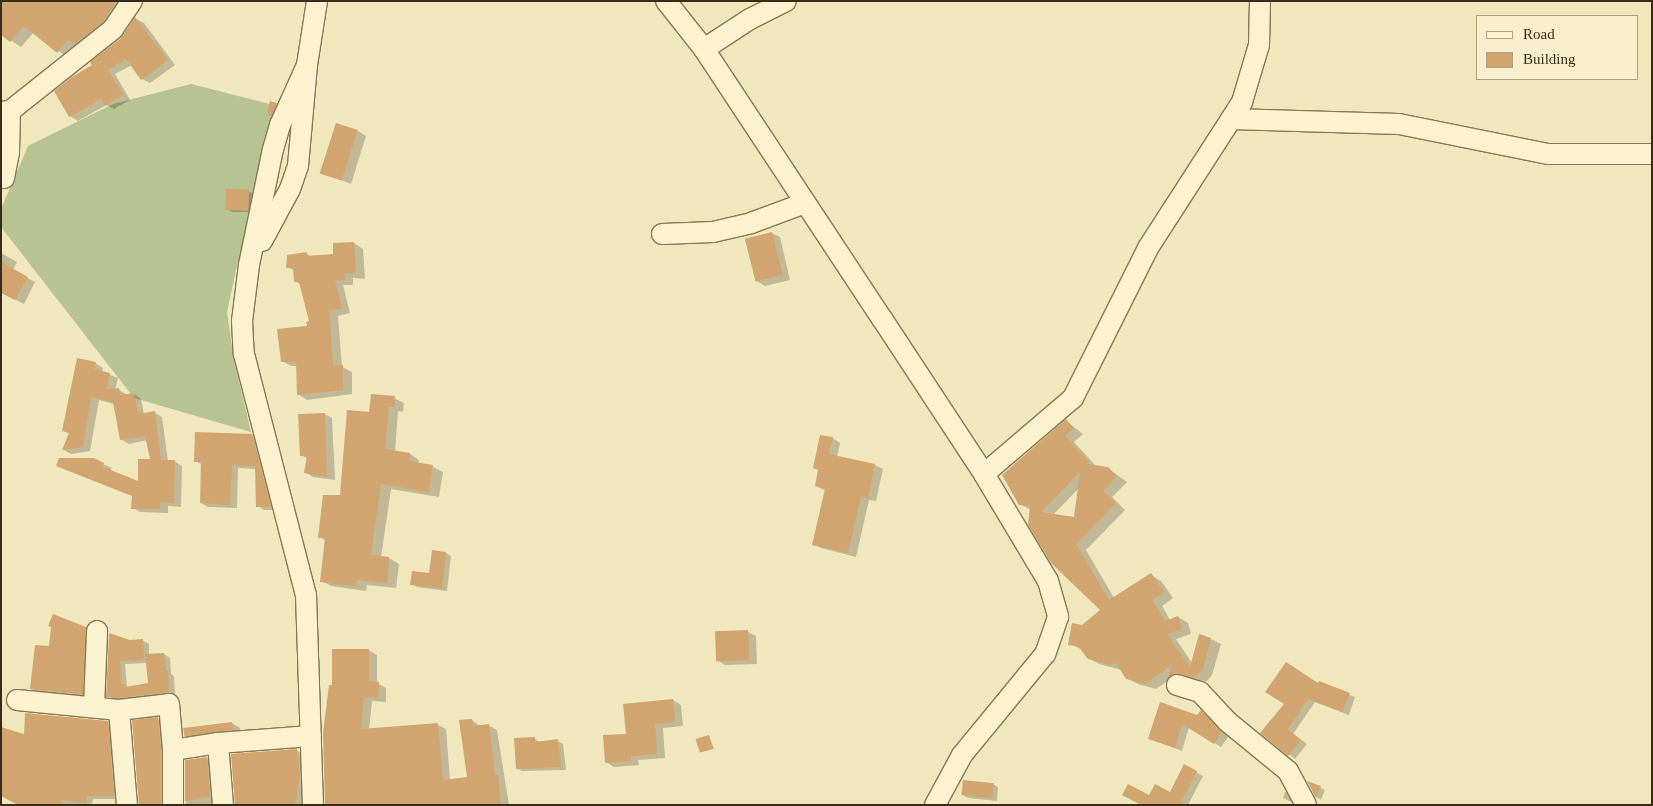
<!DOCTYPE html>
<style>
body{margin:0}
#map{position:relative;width:1653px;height:806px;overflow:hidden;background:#f1e7bc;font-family:Georgia,serif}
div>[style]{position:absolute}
.cemetery>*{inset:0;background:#b7c390}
.shadow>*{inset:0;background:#0003}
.building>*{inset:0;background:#d2a46f;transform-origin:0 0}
.roads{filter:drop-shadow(1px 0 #897754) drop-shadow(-1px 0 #897754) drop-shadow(0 1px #897754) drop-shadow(0 -1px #897754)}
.minor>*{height:20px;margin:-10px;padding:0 10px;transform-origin:10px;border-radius:10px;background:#fbf3d0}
span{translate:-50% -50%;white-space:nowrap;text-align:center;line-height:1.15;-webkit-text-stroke:4.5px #f8f0cc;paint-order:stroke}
.frame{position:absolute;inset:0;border:2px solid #372c1a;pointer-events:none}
.legend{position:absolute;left:1476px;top:15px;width:162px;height:65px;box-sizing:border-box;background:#f8f0cc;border:1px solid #aba285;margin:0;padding:6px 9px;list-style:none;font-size:15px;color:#372c1a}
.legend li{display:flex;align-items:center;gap:10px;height:25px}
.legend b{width:25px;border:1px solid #aba285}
</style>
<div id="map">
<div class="cemetery">
<i style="clip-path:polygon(191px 84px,274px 105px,260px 186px,237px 266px,227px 312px,234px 360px,251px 432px,134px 398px,1px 227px,1px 209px,28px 146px,113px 104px)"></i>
</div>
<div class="shadow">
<i style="clip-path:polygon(1px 1px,131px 1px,68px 58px,34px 32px,21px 47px,1px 34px)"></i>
<i style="clip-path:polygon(136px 19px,144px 23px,175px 65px,150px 83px,142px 79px,132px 65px,115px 74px,130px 100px,114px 109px,106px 105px,78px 121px,70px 116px,56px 91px,94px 66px,122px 39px)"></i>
<i style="clip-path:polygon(276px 104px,278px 106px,274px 116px,270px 115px)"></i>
<i style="clip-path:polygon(358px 131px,366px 136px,351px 184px,323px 173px)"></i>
<i style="clip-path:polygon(248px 191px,253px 194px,253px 212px,232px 212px,227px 209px)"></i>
<i style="clip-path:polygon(771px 233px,780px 237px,790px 280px,765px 286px,757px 281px)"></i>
<i style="clip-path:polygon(354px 243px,363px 249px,365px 279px,353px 278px,353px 285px,343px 285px,350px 313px,338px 316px,342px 367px,352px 372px,352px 394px,307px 400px,298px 394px,297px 366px,291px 366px,282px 361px,311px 322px,301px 285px,295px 281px,295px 271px,287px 267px,288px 256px,307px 254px,312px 257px,334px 256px,334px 244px)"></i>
<i style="clip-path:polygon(1px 253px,17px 262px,13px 270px,35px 282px,24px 304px,1px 292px)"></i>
<i style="clip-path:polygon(95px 363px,103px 368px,102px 372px,118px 378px,115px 390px,118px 389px,127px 395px,134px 394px,141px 399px,144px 414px,155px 413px,162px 417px,168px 461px,174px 461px,182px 466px,181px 507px,168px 506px,168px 513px,140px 512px,133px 508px,133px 496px,58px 466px,93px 460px,112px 468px,110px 471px,139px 482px,152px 461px,148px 440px,129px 444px,121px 439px,114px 404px,99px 400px,90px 451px,71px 454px,64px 450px,70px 434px,64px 431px)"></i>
<i style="clip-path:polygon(394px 398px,404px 403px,403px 412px,398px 411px,395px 452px,410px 454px,419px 460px,418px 464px,433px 467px,443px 472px,439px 497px,391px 489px,381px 557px,389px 558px,399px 564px,396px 588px,367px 585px,366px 591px,331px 586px,322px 581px,326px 541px,320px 537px,342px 497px,370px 413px)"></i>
<i style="clip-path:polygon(324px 414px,332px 418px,335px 480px,313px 477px,305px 472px,308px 459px,301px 455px)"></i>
<i style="clip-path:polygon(evenodd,1066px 421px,1083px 434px,1074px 442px,1097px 467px,1107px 468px,1127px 482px,1112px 497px,1125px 510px,1086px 550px,1114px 598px,1151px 575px,1161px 581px,1173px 598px,1162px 606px,1170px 620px,1178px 617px,1188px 623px,1191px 634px,1176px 639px,1192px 663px,1211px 639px,1221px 644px,1212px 675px,1207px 681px,1170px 679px,1156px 689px,1138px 684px,1127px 678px,1122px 670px,1099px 664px,1089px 658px,1083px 650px,1070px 644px,1082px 626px,1102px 611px,1031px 510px,1020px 504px,1066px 421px,1079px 488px,1075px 518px,1053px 515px,1079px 488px)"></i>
<i style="clip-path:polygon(252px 435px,259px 440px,277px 510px,264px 510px,258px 506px,256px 469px,238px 468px,237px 508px,208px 507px,201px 503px,202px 465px,196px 461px)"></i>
<i style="clip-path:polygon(832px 438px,840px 443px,837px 457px,875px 465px,883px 469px,876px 501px,869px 500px,856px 557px,821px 548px,813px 544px,826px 491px,816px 486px)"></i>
<i style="clip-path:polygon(446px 553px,451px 556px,447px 591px,417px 587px,412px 584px,430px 574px)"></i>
<i style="clip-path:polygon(86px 628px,92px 632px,89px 698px,38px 693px,32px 689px,50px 648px)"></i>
<i style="clip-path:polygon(748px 632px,756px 636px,757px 664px,725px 665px,717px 660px)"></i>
<i style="clip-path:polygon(evenodd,110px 635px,130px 641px,143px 641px,149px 644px,149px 655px,164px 654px,170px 658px,171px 674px,174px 676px,175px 695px,126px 701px,114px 700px,108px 696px,110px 635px,147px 663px,149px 684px,127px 687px,125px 664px,147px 663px)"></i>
<i style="clip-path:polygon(368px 650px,377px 655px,377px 683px,386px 688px,386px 702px,372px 701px,369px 730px,438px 725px,446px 729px,450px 780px,468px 779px,472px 720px,480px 726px,488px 725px,497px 730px,509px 805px,327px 805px,333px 687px)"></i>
<i style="clip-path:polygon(1319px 684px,1355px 697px,1349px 715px,1315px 702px,1293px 734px,1307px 744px,1295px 759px,1262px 733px,1285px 704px)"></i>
<i style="clip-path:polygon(673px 700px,681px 705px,683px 726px,663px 728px,665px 758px,638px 760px,639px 765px,614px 767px,606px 762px,627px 735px)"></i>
<i style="clip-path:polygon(1201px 712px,1228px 737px,1221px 747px,1189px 727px,1182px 751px,1149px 738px,1198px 716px)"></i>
<i style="clip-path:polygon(158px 719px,166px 723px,169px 805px,140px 805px)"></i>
<i style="clip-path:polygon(108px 722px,114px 726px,120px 799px,93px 799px,92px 805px,20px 805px,25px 736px)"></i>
<i style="clip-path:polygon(232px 723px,240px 728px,241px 734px,193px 740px,185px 736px)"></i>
<i style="clip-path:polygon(709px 736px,714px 749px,702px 752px,700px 751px)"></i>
<i style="clip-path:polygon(534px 738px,540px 743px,558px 741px,563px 744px,566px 770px,522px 771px,517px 768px)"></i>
<i style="clip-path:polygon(296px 750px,304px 755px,306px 805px,236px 805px)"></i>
<i style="clip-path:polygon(207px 758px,215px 762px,218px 805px,186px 805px,186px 761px)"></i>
<i style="clip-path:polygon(1185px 766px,1203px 776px,1188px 805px,1143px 805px,1149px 797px,1170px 793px)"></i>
<i style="clip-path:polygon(1309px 783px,1325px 790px,1321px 800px,1317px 797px)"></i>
<i style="clip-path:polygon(993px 784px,998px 787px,997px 801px,968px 798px,963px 795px)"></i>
<i style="clip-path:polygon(1285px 792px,1290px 794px,1294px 803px,1283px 798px)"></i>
</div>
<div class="building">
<i style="clip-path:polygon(1px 1px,117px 1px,104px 21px,74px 44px,68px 39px,57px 53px,24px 26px,10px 42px,1px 35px)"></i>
<i style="clip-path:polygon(135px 17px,168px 60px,141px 80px,126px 59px,108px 70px,123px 95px,105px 106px,101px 99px,69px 117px,54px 91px,72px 77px,92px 65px,90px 62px,121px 38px)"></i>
<i style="clip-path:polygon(270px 101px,277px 103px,271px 116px,267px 114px)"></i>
<i style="left:336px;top:123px;width:23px;height:53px;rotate:18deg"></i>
<i style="left:226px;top:189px;width:23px;height:21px;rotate:2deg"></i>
<i style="left:772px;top:232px;width:44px;height:28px;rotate:76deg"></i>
<i style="clip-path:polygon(354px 242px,356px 274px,344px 273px,345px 280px,335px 280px,342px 308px,329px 311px,333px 366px,343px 365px,343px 390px,297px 395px,296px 362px,281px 362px,277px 329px,307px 326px,306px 322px,309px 321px,299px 282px,294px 282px,293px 268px,286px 268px,287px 255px,307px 252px,307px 256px,333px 254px,333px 243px)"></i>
<i style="clip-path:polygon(1px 262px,28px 277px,15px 300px,1px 293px)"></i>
<i style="clip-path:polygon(77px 358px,96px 362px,94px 369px,110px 373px,106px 390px,119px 388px,120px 395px,134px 393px,138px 414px,155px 411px,161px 460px,175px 460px,174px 503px,160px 503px,160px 509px,131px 509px,132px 496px,56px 466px,59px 458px,94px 458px,104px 463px,103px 467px,138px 481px,138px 459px,150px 459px,145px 436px,120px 440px,113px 402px,91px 397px,83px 447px,62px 450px,69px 433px,62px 431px)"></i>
<i style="clip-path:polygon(371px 394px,395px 396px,394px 407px,389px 407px,385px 449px,410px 453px,409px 461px,433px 465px,429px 492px,381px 484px,371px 555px,389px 557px,387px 583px,357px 580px,356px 586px,320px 582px,325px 538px,318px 538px,323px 495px,340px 495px,347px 410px,369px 412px)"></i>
<i style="clip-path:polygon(325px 413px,327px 477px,304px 473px,307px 456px,300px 456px,298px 414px)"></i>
<i style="clip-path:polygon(evenodd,1066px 419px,1074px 428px,1065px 436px,1089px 462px,1087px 464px,1108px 467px,1117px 476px,1103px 491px,1116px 503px,1076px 544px,1109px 600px,1151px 573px,1164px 592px,1152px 600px,1165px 621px,1178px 616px,1182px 629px,1167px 634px,1190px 667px,1199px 634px,1211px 638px,1203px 669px,1196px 676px,1192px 677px,1175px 673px,1168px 678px,1172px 665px,1145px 684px,1126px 679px,1116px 663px,1109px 665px,1088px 659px,1078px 646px,1068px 645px,1072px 623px,1082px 625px,1100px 610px,1051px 563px,1028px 525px,1030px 506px,1019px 505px,1002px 475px,1066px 419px,1080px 472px,1074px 517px,1041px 512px,1080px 472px)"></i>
<i style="clip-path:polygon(195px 432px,252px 434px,271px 507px,256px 507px,255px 466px,232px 465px,230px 505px,200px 503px,201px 462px,194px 462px)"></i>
<i style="clip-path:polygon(820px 435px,833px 437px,829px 454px,875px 464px,868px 498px,861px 496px,848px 553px,812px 545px,825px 489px,815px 486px,818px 470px,813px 468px)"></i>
<i style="clip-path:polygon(432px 550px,446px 552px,442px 588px,410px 585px,412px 571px,429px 573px)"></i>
<i style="clip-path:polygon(53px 614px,86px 627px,83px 694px,30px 689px,35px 645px,49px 646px,51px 627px,48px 626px)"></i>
<i style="left:748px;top:630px;width:30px;height:33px;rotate:88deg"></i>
<i style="clip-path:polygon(109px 633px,130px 640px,143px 639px,144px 660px,120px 661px,121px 684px,125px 684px,125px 687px,148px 683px,145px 654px,164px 653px,166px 671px,168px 671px,169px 692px,119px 698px,106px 697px)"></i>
<i style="clip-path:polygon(332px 649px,369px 649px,369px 681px,379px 682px,378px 698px,364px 697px,361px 729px,438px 723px,443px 780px,467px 777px,459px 720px,472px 719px,473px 726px,489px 724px,495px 775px,498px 775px,501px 805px,325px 805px,323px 733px,329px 685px,332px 685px)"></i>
<i style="clip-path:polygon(1286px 662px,1318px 683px,1319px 681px,1350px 693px,1342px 712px,1308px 699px,1288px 729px,1301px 740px,1288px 756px,1260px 733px,1284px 704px,1265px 692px)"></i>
<i style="clip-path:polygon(673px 699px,675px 722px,655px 724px,657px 754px,631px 756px,631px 761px,605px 763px,603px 735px,626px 734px,623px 704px)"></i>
<i style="clip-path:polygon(1160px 702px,1197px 715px,1201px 710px,1222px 732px,1214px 744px,1182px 724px,1175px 748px,1148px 739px)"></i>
<i style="clip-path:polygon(25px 713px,108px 721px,114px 796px,87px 796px,86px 803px,61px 800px,61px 805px,18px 805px,1px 796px,1px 727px,24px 734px)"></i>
<i style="clip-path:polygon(158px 717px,161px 751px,161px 805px,139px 805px,132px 720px)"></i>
<i style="left:232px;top:722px;width:8px;height:49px;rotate:83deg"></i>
<i style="left:709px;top:735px;width:14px;height:14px;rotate:73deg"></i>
<i style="clip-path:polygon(535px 737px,535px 742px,558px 739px,561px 767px,516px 769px,514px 738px)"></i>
<i style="clip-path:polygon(297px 749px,300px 775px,295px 805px,235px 805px,231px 754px)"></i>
<i style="clip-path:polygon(207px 757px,210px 797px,185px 801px,185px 760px)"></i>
<i style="clip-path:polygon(1184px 764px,1197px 771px,1180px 805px,1141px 805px,1122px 795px,1128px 784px,1149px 795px,1155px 784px,1170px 792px)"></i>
<i style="left:963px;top:780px;width:31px;height:15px;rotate:6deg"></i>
<i style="clip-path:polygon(1307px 781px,1321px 786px,1316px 798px)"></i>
</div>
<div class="roads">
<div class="minor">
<i style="left:666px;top:1px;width:61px;rotate:51.6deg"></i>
<i style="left:704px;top:49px;width:325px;rotate:56.6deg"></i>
<i style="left:883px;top:320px;width:184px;rotate:56.7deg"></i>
<i style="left:984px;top:474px;width:125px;rotate:59.1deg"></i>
<i style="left:1048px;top:581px;width:37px;rotate:74deg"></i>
<i style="left:1058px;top:617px;width:39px;rotate:109deg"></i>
<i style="left:1045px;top:654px;width:131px;rotate:129.4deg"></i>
<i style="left:962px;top:755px;width:57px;rotate:118.4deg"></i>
<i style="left:704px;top:49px;width:55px;rotate:-33.1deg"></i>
<i style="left:750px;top:19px;width:40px;rotate:-26.6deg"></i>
<i style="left:307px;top:65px;width:66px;rotate:114.2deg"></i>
<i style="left:280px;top:125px;width:25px;rotate:106deg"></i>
<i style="left:273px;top:149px;width:118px;rotate:101.7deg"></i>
<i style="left:249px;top:265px;width:56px;rotate:97.1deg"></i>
<i style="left:242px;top:321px;width:33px;rotate:87deg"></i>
<i style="left:244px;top:354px;width:249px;rotate:75.6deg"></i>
<i style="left:306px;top:595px;width:210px;rotate:88.1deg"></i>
<i style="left:1px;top:112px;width:9px;rotate:-6deg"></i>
<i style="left:10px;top:111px;width:132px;rotate:-38.5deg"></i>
<i style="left:113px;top:29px;width:34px;rotate:-56deg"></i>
<i style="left:1231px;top:119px;width:168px;rotate:1.7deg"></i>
<i style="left:1399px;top:124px;width:152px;rotate:11.4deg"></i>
<i style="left:1548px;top:154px;width:104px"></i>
<i style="left:4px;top:178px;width:26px;rotate:-79deg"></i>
<i style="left:9px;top:152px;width:41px;rotate:-88.6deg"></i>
<i style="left:662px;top:234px;width:51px;rotate:-2.2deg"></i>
<i style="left:713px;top:232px;width:39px;rotate:-13deg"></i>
<i style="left:751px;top:223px;width:58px;rotate:-20.3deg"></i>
<i style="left:262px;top:241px;width:59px;rotate:-61.7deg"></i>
<i style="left:290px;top:189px;width:24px;rotate:-71deg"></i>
<i style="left:298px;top:166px;width:101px;rotate:-84.9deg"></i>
<i style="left:307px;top:65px;width:65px;rotate:-81.1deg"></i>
<i style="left:984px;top:474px;width:117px;rotate:-40.5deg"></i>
<i style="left:1073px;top:398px;width:168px;rotate:-63.4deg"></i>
<i style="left:1148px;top:248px;width:174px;rotate:-57.2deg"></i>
<i style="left:1242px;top:102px;width:59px;rotate:-73.4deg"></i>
<i style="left:1259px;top:45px;width:44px;rotate:-88.7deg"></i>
<i style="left:1177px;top:685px;width:24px;rotate:17deg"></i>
<i style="left:1200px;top:692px;width:41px;rotate:47deg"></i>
<i style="left:1228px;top:722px;width:77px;rotate:39.2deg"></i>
<i style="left:1288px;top:771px;width:38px;rotate:62deg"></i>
<i style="left:17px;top:700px;width:102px;rotate:5.6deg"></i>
<i style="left:119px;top:710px;width:50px;rotate:-6.8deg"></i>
<i style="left:169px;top:704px;width:46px;rotate:85deg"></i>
<i style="left:173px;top:750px;width:55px;rotate:90deg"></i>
<i style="left:94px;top:707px;width:76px;rotate:-87.7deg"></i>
<i style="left:119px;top:710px;width:95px;rotate:85.2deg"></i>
<i style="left:218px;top:743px;width:62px;rotate:85.4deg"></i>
<i style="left:173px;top:750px;width:46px;rotate:-8.8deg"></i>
<i style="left:218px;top:743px;width:93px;rotate:-4.3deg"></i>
</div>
</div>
<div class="frame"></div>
<ul class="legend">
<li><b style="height:6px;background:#fbf3d0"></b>Road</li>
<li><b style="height:14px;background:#d2a46f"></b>Building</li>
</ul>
</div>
